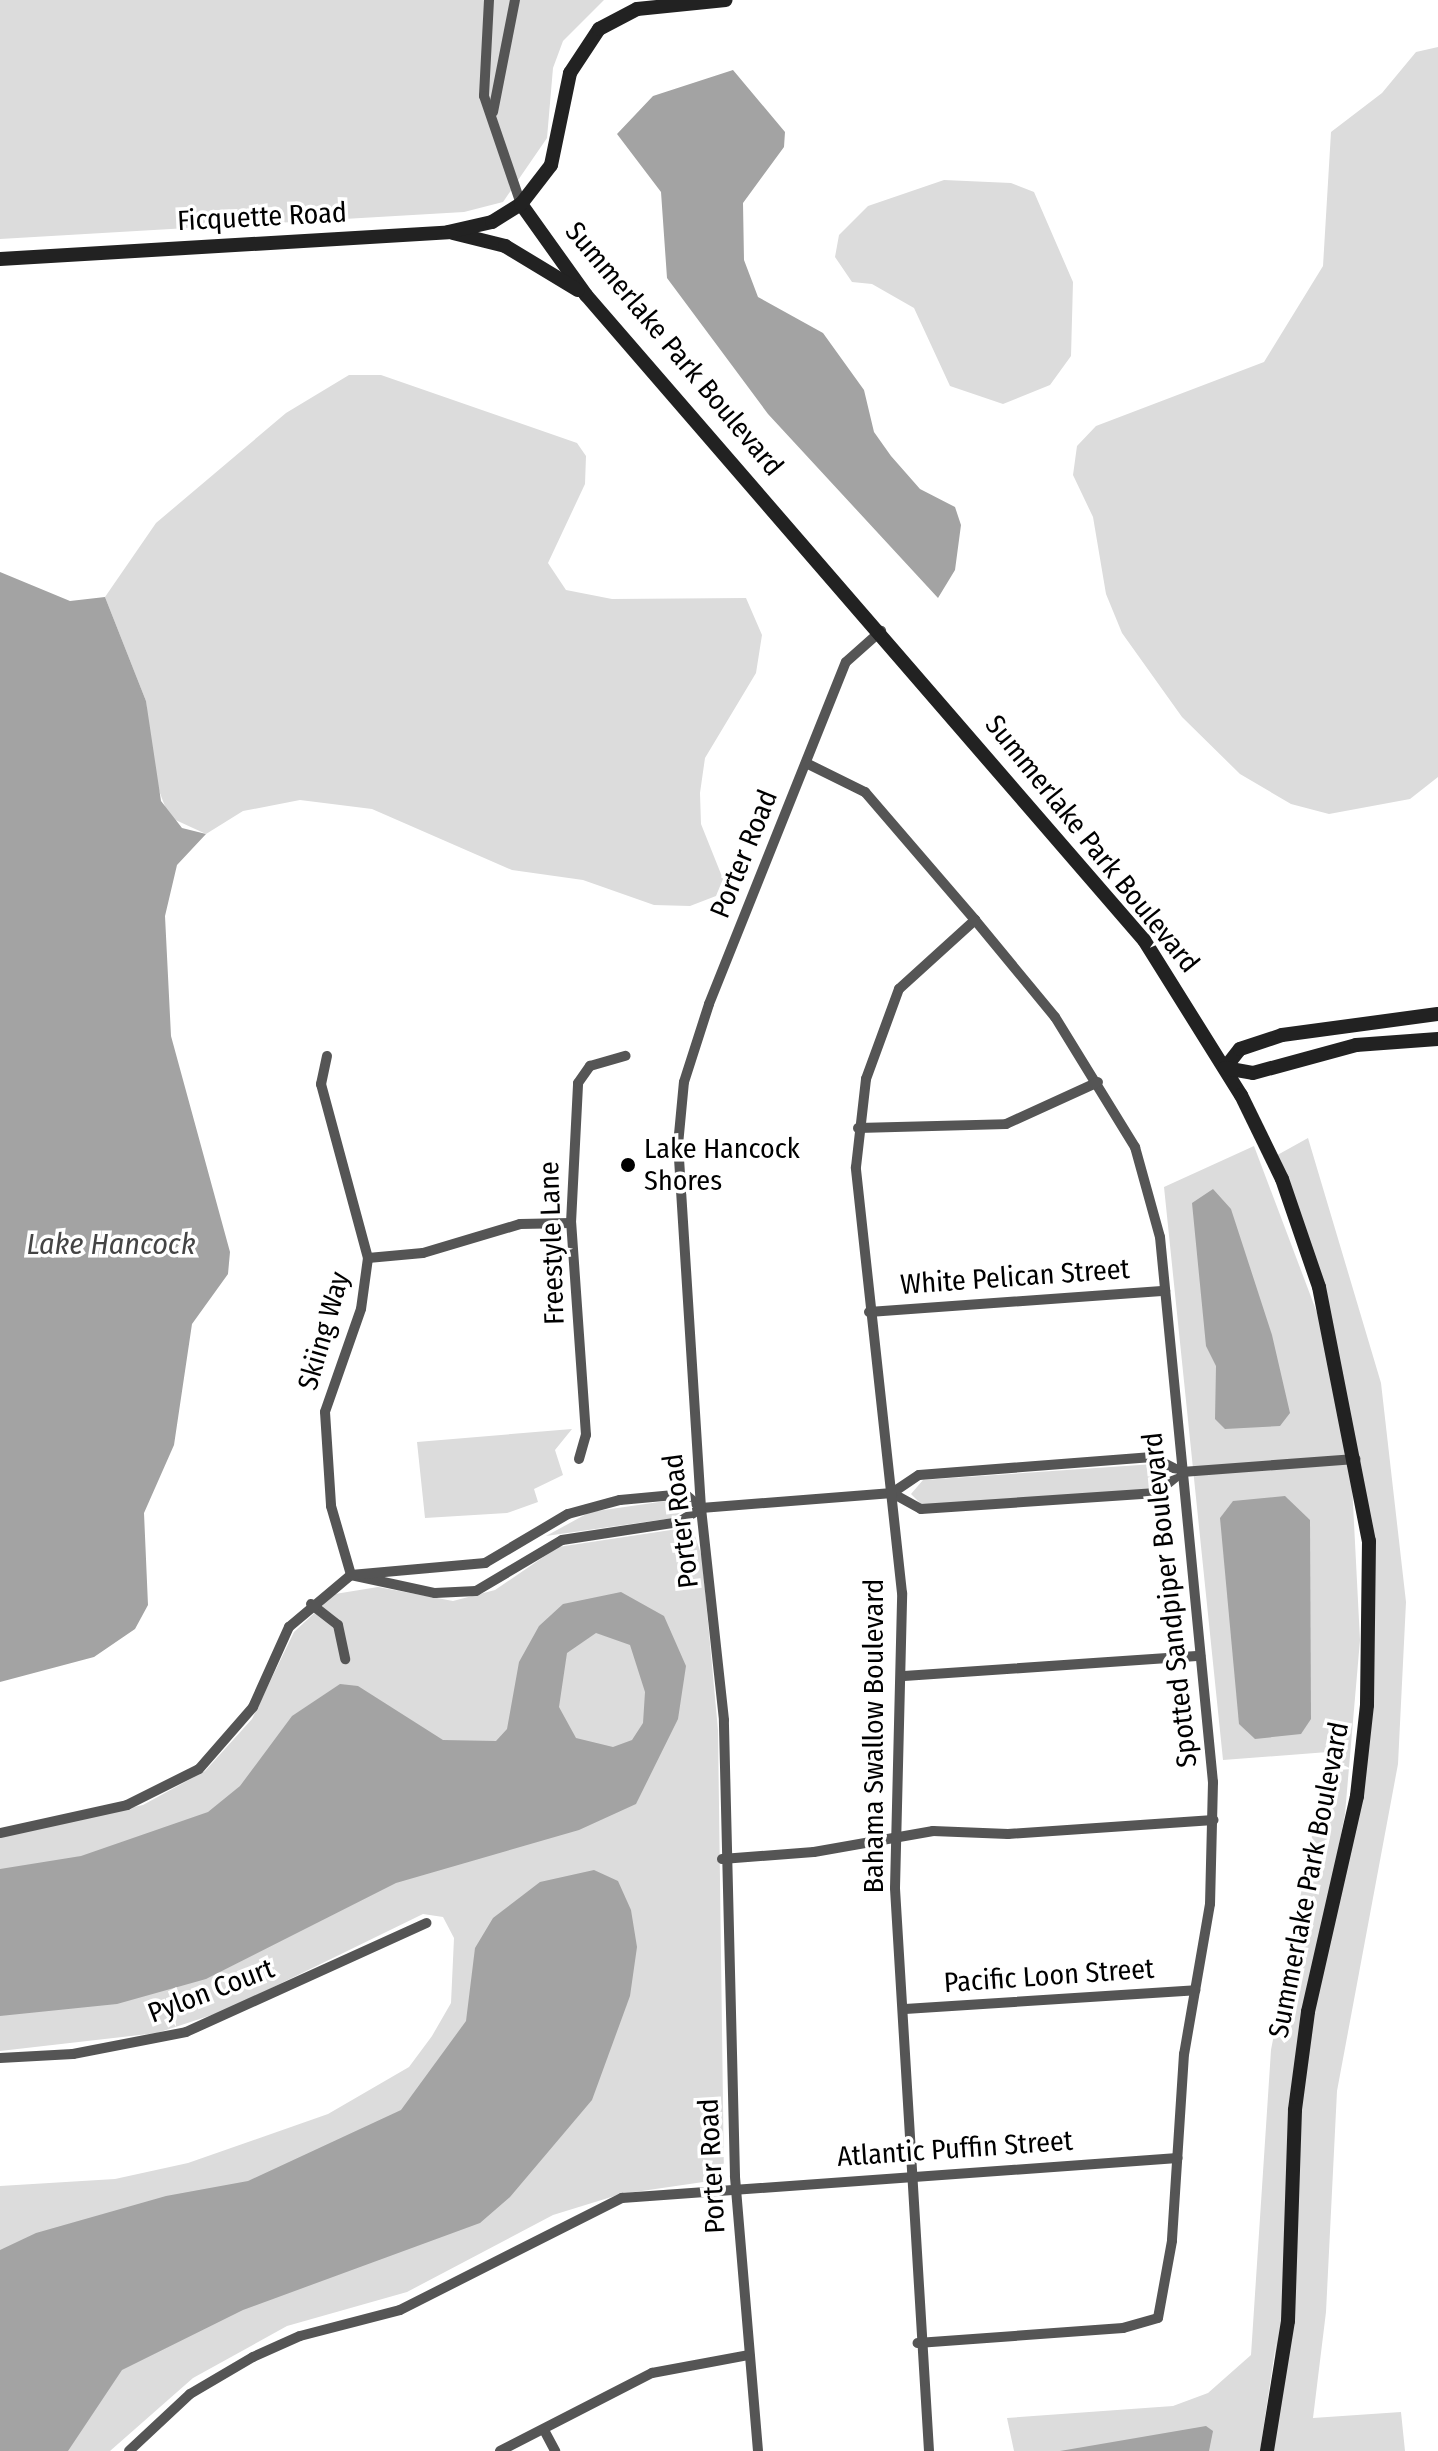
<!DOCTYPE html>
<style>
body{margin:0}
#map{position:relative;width:1438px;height:2451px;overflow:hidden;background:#fff;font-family:"Fira Sans Condensed",sans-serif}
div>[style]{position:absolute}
.green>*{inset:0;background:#dcdcdc}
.water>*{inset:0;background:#a3a3a3}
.minor>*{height:10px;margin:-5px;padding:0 5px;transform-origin:5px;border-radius:5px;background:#555}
.secondary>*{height:14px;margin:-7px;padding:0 7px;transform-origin:7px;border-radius:7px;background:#222}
.dots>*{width:22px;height:22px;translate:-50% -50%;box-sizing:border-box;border:4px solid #fff;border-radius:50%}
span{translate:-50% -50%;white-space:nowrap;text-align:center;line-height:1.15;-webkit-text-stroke:7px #fff;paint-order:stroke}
.street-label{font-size:28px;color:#000}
.poi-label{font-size:28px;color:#000}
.left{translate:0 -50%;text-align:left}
.water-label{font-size:30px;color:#444;font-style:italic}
</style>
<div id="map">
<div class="green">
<i style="clip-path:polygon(0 0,604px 0,563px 41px,553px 68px,547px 138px,503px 202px,464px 212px,0 239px)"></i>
<i style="clip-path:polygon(1438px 47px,1438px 777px,1410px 799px,1329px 814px,1291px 804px,1240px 774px,1182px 717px,1122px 633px,1106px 594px,1093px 517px,1073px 475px,1077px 446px,1096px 426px,1264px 362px,1323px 266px,1331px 132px,1382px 93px,1416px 52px)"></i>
<i style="clip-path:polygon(944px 180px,1011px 183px,1034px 192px,1073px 282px,1071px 356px,1050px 385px,1003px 404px,950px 386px,914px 308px,872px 284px,852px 282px,835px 257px,839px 235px,868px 206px)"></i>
<i style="clip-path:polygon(349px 375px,381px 375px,577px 443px,586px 456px,585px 484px,548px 563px,566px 590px,612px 599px,746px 598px,762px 635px,756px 673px,705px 758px,700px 793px,701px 824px,723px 879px,716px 896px,690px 906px,654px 905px,583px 880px,512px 870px,372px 809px,300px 800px,243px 811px,206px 834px,169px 817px,152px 772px,146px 701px,105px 597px,156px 523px,286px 413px)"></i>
<i style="clip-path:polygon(1308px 1138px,1381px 1383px,1406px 1602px,1398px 1764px,1337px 2091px,1326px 2312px,1313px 2418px,1401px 2412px,1405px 2451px,1267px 2451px,1295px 2110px,1357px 1796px,1369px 1541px,1342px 1376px,1272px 1158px)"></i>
<i style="clip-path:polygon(1254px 1146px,1319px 1318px,1352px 1484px,1360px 1640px,1345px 1814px,1291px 2090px,1282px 2303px,1260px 2451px,1014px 2451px,1007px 2418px,1173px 2406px,1208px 2393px,1251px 2355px,1271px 2050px,1328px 1752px,1223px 1760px,1164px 1187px)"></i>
<i style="clip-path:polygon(572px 1429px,555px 1450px,563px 1475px,534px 1489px,538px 1502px,507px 1513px,425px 1518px,417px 1442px)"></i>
<i style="clip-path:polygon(1154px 1464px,1160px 1483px,1147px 1490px,923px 1506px,911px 1494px,923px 1480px)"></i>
<i style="clip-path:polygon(673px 1500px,681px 1512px,673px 1518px,546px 1536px,590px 1512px)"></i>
<i style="clip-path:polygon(684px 1528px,695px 1536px,702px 1557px,718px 1730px,724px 2179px,621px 2194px,553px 2215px,407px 2292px,287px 2326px,193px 2378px,110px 2451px,0 2451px,0 2186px,115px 2179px,188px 2163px,328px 2114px,409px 2067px,432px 2036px,451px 2003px,454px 1938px,443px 1917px,423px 1914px,224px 2011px,157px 2033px,0 2051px,0 1837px,143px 1805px,205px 1771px,252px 1719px,294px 1632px,335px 1594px,378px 1587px,453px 1601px,495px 1590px,558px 1547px)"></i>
</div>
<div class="water">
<i style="clip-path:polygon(733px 70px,785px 132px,784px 147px,743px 203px,744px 260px,758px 297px,823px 333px,864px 390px,874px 432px,891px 456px,920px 489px,955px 507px,961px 525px,955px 570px,938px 598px,768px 414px,667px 278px,661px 192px,617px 134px,653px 96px)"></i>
<i style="clip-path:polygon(0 572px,70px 601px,105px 597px,146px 701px,161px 801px,182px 828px,206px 834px,177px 865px,165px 916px,171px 1036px,230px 1252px,228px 1274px,192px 1324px,174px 1445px,144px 1513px,148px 1605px,135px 1629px,94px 1657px,0 1682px)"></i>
<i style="clip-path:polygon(1213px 1189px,1231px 1209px,1272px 1335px,1290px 1413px,1280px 1426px,1225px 1429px,1215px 1419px,1216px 1366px,1206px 1346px,1192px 1203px)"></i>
<i style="clip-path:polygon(1285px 1496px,1310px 1520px,1311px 1719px,1301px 1734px,1255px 1739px,1239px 1724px,1220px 1518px,1233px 1501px)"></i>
<i style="clip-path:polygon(evenodd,621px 1592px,664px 1616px,686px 1666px,678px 1719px,636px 1804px,579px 1830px,396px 1883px,206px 1979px,117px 2004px,0 2016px,0 1869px,81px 1856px,208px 1812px,240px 1786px,292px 1716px,340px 1684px,358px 1686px,443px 1740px,496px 1741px,507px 1729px,519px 1662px,539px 1626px,563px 1604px,621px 1592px,596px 1633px,630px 1645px,645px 1692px,643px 1723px,632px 1740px,613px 1747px,576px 1738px,559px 1707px,567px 1653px,596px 1633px)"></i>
<i style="clip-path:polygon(594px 1870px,618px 1881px,631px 1910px,637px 1947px,630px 1996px,592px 2100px,510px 2197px,480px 2223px,243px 2310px,122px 2370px,68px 2451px,0 2451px,0 2250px,36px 2233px,166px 2196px,248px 2181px,401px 2110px,466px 2021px,475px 1948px,493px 1918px,540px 1882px)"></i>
<i style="clip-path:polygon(1206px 2426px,1213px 2431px,1209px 2451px,1060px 2451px)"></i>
</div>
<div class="minor">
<i style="left:489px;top:0;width:96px;rotate:93deg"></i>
<i style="left:484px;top:96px;width:114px;rotate:71.1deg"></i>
<i style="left:493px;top:112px;width:114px;rotate:-78.9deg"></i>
<i style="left:806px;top:763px;width:66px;rotate:26.2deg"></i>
<i style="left:865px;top:792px;width:169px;rotate:49.3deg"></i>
<i style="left:975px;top:920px;width:126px;rotate:50.5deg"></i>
<i style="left:1055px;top:1017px;width:153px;rotate:58.4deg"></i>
<i style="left:1135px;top:1147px;width:93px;rotate:74.5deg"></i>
<i style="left:1160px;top:1237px;width:548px;rotate:84.45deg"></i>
<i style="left:1213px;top:1782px;width:122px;rotate:91.4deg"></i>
<i style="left:1210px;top:1904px;width:152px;rotate:99.8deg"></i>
<i style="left:1184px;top:2054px;width:187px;rotate:93.7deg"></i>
<i style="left:1172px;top:2241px;width:78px;rotate:100.3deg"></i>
<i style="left:1158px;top:2318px;width:36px;rotate:164deg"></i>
<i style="left:1123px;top:2328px;width:206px;rotate:175.8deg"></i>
<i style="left:327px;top:1056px;width:29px;rotate:102deg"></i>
<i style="left:321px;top:1084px;width:180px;rotate:74.9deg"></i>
<i style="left:368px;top:1258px;width:51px;rotate:97.8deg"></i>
<i style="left:361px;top:1309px;width:109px;rotate:109.3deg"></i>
<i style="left:325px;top:1412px;width:94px;rotate:86.3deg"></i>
<i style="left:331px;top:1506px;width:72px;rotate:73.8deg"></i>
<i style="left:858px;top:1128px;width:148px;rotate:-1.5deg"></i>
<i style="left:1006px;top:1124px;width:101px;rotate:-24.5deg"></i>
<i style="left:368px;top:1258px;width:55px;rotate:-5.2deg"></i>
<i style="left:423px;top:1253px;width:101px;rotate:-16.6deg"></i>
<i style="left:520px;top:1224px;width:51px;rotate:-1.1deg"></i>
<i style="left:869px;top:1312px;width:297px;rotate:-4.1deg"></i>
<i style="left:579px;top:1459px;width:25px;rotate:-74deg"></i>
<i style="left:586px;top:1435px;width:213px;rotate:-94deg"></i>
<i style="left:571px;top:1223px;width:140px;rotate:-87.1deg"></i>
<i style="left:578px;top:1083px;width:21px;rotate:-55deg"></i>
<i style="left:590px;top:1066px;width:37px;rotate:-16deg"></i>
<i style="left:892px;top:1493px;width:33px;rotate:29deg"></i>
<i style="left:921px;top:1509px;width:236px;rotate:-3.9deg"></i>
<i style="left:1156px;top:1493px;width:33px;rotate:-39deg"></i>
<i style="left:351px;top:1575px;width:86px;rotate:12.1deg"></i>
<i style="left:435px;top:1593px;width:41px;rotate:-2.8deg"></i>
<i style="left:476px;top:1591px;width:100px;rotate:-30.7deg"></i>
<i style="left:562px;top:1540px;width:118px;rotate:-8.7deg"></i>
<i style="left:679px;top:1522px;width:26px;rotate:-32deg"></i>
<i style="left:701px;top:1508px;width:192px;rotate:-4.5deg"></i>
<i style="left:892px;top:1493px;width:32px;rotate:-34deg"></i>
<i style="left:919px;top:1475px;width:234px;rotate:-4.4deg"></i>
<i style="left:1152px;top:1457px;width:34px;rotate:27deg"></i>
<i style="left:1182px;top:1472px;width:174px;rotate:-4.3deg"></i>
<i style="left:311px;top:1604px;width:34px;rotate:38deg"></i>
<i style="left:338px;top:1625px;width:35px;rotate:78deg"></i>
<i style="left:904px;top:1676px;width:297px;rotate:-3.9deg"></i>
<i style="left:0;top:1833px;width:130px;rotate:-12.4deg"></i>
<i style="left:127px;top:1805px;width:80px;rotate:-26.6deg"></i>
<i style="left:199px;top:1769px;width:82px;rotate:-48.9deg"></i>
<i style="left:253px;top:1707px;width:88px;rotate:-65.8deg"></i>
<i style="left:289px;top:1627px;width:81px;rotate:-40deg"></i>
<i style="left:351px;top:1575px;width:135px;rotate:-5.1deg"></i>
<i style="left:485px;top:1563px;width:96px;rotate:-30.6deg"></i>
<i style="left:568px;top:1514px;width:54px;rotate:-15.1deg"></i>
<i style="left:620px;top:1500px;width:65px;rotate:-5.3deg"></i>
<i style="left:685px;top:1494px;width:21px;rotate:41deg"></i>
<i style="left:722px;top:1859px;width:92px;rotate:-4.4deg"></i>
<i style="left:814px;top:1852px;width:121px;rotate:-10deg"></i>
<i style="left:933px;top:1831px;width:75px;rotate:2.3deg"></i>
<i style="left:1008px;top:1834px;width:206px;rotate:-3.9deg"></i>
<i style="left:905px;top:2009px;width:291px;rotate:-3.7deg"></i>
<i style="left:0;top:2058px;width:73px;rotate:-3.1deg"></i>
<i style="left:73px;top:2054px;width:115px;rotate:-11deg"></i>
<i style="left:186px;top:2032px;width:264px;rotate:-24.4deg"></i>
<i style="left:544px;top:2430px;width:24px;rotate:62deg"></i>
<i style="left:129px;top:2451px;width:83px;rotate:-43.1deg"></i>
<i style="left:190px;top:2394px;width:73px;rotate:-30.4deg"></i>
<i style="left:253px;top:2357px;width:51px;rotate:-24.1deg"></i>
<i style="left:300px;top:2336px;width:103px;rotate:-14.6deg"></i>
<i style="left:400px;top:2310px;width:249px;rotate:-26.8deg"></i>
<i style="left:622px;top:2198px;width:557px;rotate:-4.11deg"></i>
<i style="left:500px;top:2451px;width:171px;rotate:-27.2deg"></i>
<i style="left:652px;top:2373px;width:99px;rotate:-10.5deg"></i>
<i style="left:758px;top:2451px;width:276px;rotate:-94.8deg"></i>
<i style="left:735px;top:2176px;width:456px;rotate:-91.4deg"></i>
<i style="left:724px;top:1720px;width:213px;rotate:-96.2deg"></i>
<i style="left:701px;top:1508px;width:364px;rotate:-93.6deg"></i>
<i style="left:678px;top:1145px;width:63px;rotate:-84.6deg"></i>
<i style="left:684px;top:1082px;width:82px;rotate:-72.2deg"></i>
<i style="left:709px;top:1004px;width:368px;rotate:-68.2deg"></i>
<i style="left:846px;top:662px;width:47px;rotate:-41.5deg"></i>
<i style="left:929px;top:2451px;width:564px;rotate:-93.46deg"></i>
<i style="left:895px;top:1888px;width:295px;rotate:-88.6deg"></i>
<i style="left:902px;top:1593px;width:428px;rotate:-96.2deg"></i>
<i style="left:856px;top:1167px;width:89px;rotate:-83.5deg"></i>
<i style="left:866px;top:1079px;width:96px;rotate:-69.9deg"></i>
<i style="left:899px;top:989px;width:103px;rotate:-42.2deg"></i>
</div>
<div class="secondary">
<i style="left:521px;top:204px;width:112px;rotate:54.5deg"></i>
<i style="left:586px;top:295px;width:853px;rotate:49.14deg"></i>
<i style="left:1144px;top:940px;width:183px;rotate:58deg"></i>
<i style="left:1241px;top:1095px;width:93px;rotate:64deg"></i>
<i style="left:1282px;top:1179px;width:114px;rotate:71.1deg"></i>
<i style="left:1319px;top:1287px;width:259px;rotate:78.9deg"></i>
<i style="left:1369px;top:1541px;width:164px;rotate:90.7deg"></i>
<i style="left:1367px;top:1705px;width:92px;rotate:96.3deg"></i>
<i style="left:1357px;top:1796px;width:221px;rotate:102.8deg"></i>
<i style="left:1308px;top:2012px;width:99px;rotate:97.6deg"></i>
<i style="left:1295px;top:2110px;width:211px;rotate:91.9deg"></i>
<i style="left:1288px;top:2321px;width:132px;rotate:99.2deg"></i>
<i style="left:453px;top:233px;width:54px;rotate:14deg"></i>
<i style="left:505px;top:246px;width:85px;rotate:31.1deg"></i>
<i style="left:0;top:259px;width:449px;rotate:-3.4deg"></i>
<i style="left:448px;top:232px;width:45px;rotate:-12.8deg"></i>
<i style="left:492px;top:222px;width:34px;rotate:-32deg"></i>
<i style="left:521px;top:204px;width:49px;rotate:-52.4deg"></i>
<i style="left:551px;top:165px;width:94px;rotate:-78.3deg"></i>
<i style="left:570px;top:73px;width:53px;rotate:-56.6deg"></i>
<i style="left:599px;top:29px;width:43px;rotate:-27.8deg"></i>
<i style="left:637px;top:9px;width:89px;rotate:-5.8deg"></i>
<i style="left:1225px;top:1068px;width:24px;rotate:-52deg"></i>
<i style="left:1240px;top:1049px;width:44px;rotate:-18.4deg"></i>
<i style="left:1282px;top:1035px;width:157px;rotate:-7.7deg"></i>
<i style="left:1225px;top:1068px;width:28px;rotate:10deg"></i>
<i style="left:1253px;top:1073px;width:107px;rotate:-15.2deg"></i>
<i style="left:1356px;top:1045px;width:82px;rotate:-4.2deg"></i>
</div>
<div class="dots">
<i style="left:628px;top:1165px;background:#000"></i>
</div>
<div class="street-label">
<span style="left:262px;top:217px;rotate:-3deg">Ficquette Road</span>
<span style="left:674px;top:349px;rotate:50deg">Summerlake Park Boulevard</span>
<span style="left:1092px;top:844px;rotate:51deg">Summerlake Park Boulevard</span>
<span style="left:744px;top:854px;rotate:-68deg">Porter Road</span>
<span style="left:552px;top:1243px;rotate:-92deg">Freestyle Lane</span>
<span style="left:1015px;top:1277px;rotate:-4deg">White Pelican Street</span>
<span style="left:324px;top:1331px;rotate:-74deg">Skiing Way</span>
<span style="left:681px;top:1521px;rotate:-97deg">Porter Road</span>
<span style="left:1170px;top:1600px;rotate:-96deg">Spotted Sandpiper Boulevard</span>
<span style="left:874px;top:1736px;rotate:-90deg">Bahama Swallow Boulevard</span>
<span style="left:1309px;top:1880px;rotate:-79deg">Summerlake Park Boulevard</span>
<span style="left:1049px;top:1976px;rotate:-4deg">Pacific Loon Street</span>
<span style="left:211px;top:1991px;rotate:-21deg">Pylon Court</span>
<span style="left:955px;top:2149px;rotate:-4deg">Atlantic Puffin Street</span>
<span style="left:712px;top:2166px;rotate:-93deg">Porter Road</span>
</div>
<div class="poi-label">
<span class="left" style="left:644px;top:1165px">Lake Hancock<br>Shores</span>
</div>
<div class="water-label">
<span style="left:111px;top:1244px">Lake Hancock</span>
</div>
</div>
